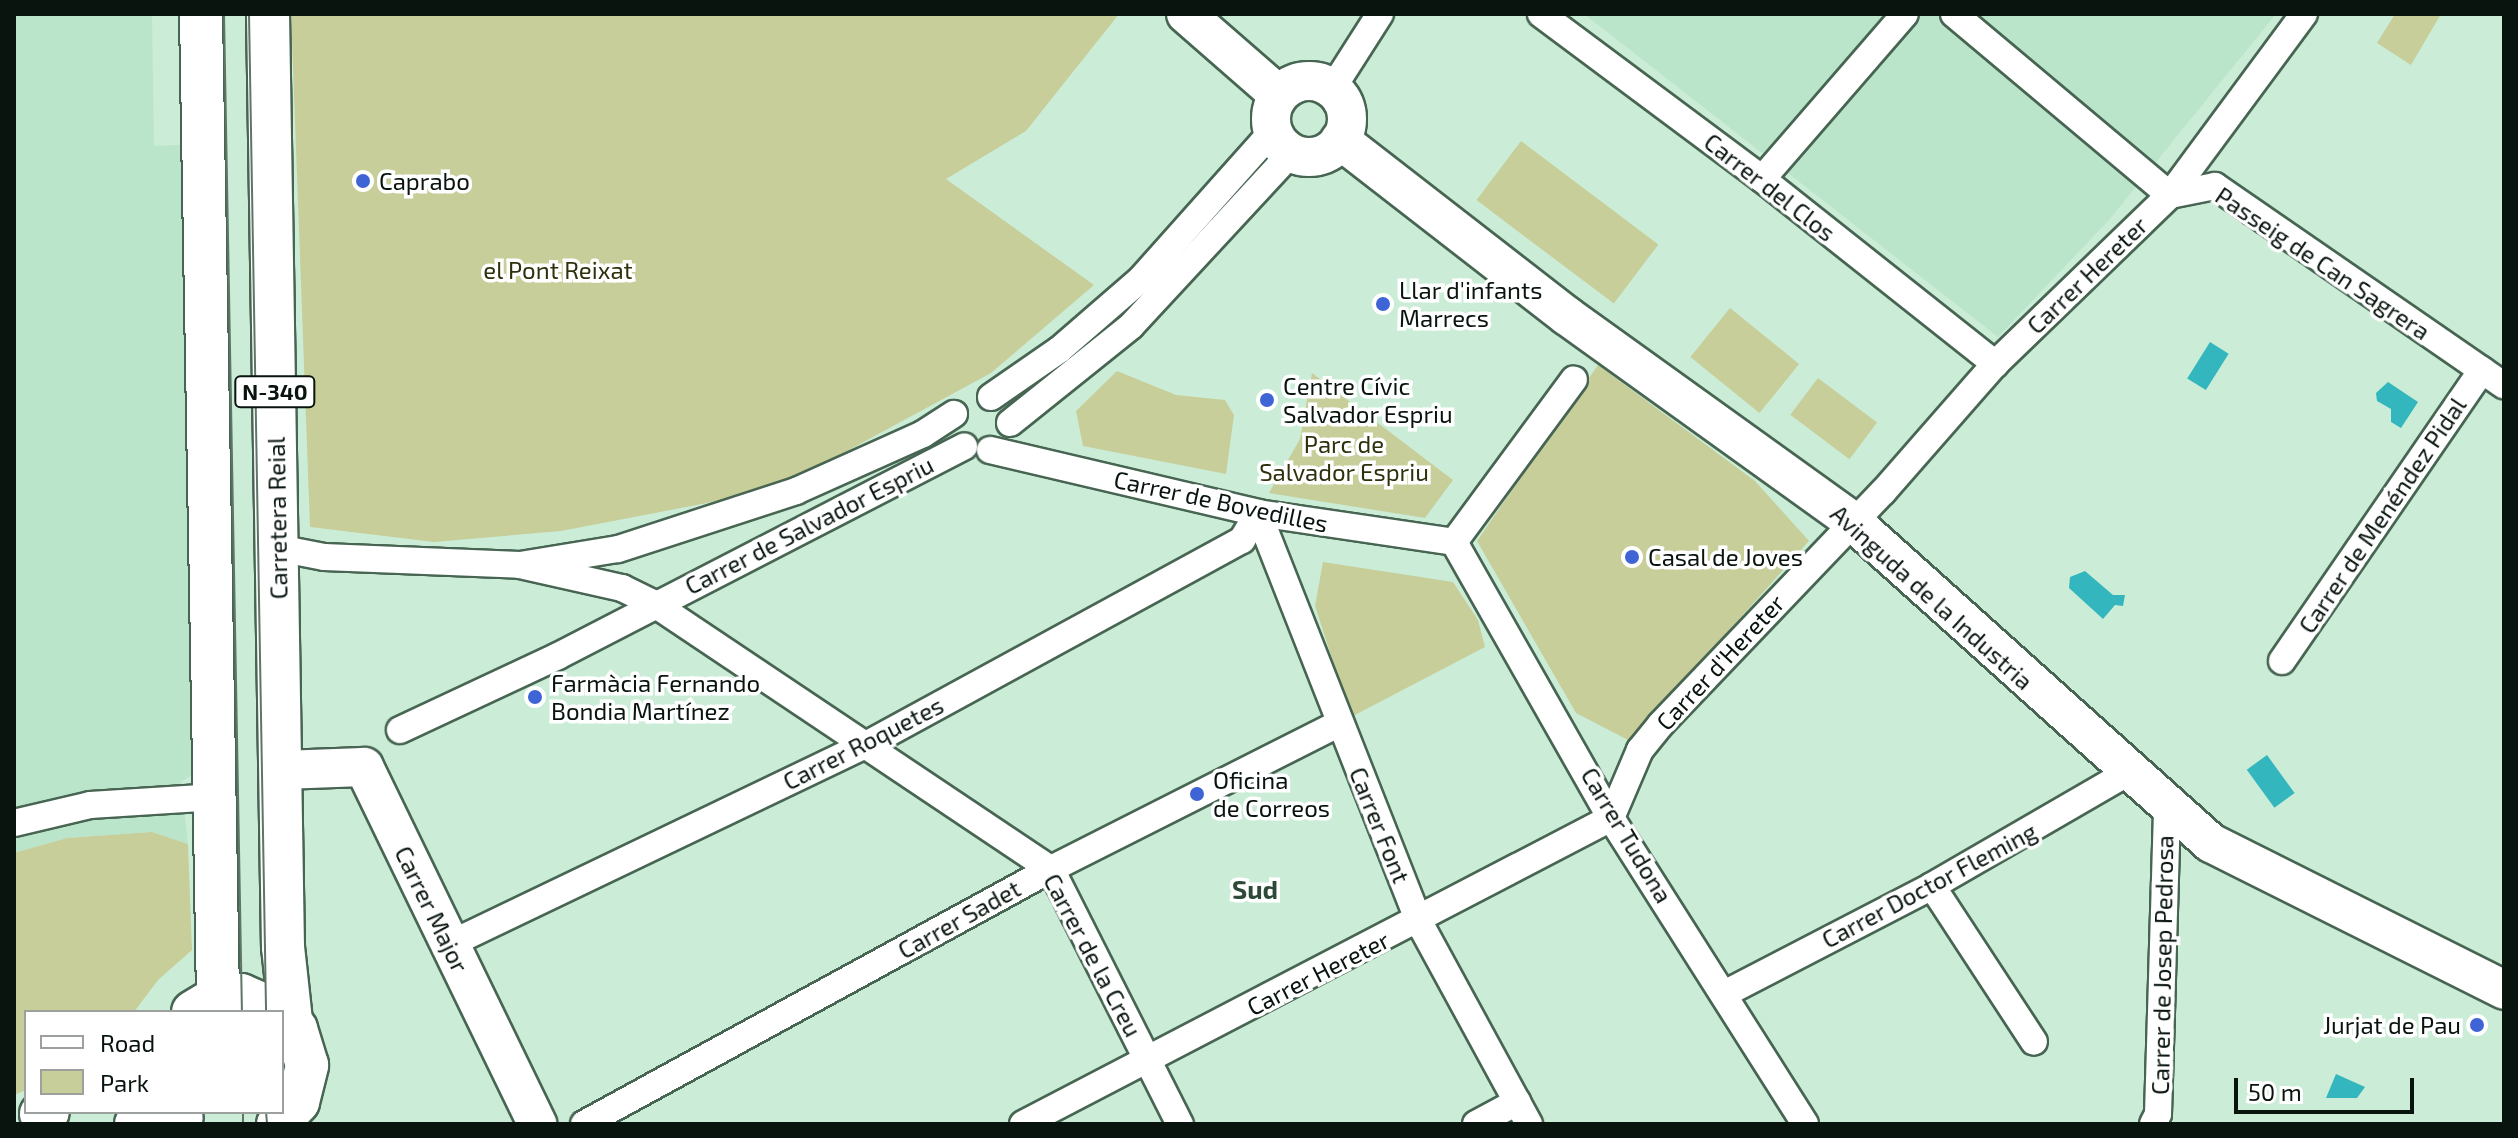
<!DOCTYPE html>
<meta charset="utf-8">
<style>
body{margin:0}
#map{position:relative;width:2518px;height:1138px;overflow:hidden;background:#cbedd7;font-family:"Exo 2",sans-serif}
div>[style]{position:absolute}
.built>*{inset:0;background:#bbe5ca}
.green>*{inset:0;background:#c7ce9a;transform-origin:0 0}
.water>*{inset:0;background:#33b6be;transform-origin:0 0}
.roads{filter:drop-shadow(2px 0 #476552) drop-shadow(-2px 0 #476552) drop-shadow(0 2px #476552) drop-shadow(0 -2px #476552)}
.street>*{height:26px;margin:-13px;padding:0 13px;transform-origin:13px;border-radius:13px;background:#fff}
.secondary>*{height:38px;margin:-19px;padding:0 19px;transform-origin:19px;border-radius:19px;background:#fff}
.secondary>.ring{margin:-19px;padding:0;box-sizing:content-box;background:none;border:38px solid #fff;border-radius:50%}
.primary>*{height:42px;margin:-21px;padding:0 21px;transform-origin:21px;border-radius:21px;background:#fff}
.tram>*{height:2px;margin:-1px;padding:0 1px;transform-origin:1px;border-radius:1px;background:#5f7567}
.dots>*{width:22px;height:22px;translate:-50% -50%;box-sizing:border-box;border:4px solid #fff;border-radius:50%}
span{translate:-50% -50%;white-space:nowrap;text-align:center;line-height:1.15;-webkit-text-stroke:7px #fff;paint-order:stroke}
.shield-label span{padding:2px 6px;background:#fff;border:2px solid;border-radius:6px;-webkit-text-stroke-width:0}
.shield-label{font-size:22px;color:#08140d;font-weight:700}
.poi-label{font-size:24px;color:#08140d}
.left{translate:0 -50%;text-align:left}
.right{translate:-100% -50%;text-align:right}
.street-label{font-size:24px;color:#08140d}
.park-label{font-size:24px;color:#2e310c}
.neighbourhood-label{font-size:26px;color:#2d4a39;font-weight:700}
.frame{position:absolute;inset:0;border:16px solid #08140d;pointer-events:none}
.legend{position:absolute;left:24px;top:1010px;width:260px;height:104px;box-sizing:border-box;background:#fff;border:2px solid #9ca19e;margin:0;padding:10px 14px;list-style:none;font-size:24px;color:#08140d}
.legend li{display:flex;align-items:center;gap:16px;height:40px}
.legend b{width:40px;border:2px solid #9ca19e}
.scale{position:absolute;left:2234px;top:1078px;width:180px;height:36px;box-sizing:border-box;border:4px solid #08140d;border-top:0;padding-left:10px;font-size:24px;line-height:28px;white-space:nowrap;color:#08140d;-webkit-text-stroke:6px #fff;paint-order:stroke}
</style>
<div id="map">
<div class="built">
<i style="clip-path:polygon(14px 14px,152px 14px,154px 146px,196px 144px,206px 766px,181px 782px,188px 844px,152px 832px,67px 838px,14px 853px)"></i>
<i style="clip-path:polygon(1584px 14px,2276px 14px,2109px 220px,1998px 337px)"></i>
</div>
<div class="green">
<i style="clip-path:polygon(291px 14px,1119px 14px,1026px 131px,946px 179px,1094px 285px,991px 373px,775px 490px,561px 531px,434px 542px,310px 527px)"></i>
<i style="clip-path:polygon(2395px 14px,2441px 14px,2411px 65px,2377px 43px)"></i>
<i style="left:1521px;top:141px;width:172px;height:74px;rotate:37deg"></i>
<i style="left:1730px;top:308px;width:89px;height:63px;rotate:39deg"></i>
<i style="clip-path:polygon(1598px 365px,1755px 481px,1809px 541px,1630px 741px,1576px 713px,1477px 541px)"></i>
<i style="clip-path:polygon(1117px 371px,1176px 395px,1225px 400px,1234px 415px,1226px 474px,1083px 446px,1076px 411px)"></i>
<i style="clip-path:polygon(1312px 373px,1453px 480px,1425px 518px,1269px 493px,1300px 439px)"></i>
<i style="left:1818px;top:378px;width:74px;height:46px;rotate:37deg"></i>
<i style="clip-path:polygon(1323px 562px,1453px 582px,1478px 620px,1485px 647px,1351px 717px,1315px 606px)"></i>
<i style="clip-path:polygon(152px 832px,188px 844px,192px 950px,158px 980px,134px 1012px,26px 1012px,26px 1090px,14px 1095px,14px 853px,67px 838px)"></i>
</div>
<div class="water">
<i style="left:2210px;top:342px;width:22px;height:43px;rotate:32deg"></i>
<i style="clip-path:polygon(2388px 382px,2418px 402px,2401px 428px,2391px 422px,2391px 409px,2377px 401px,2376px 393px)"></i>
<i style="clip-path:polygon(2085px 571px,2113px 595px,2125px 595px,2123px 606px,2115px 605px,2103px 619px,2069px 588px,2070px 577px)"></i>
<i style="left:2267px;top:755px;width:47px;height:25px;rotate:54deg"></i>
<i style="clip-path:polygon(2336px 1074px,2365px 1087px,2357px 1098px,2326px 1098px)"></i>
</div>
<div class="roads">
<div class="street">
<i style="left:1541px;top:14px;width:276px;rotate:36.7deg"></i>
<i style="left:1762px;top:179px;width:298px;rotate:38.4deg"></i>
<i style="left:1954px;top:14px;width:282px;rotate:40deg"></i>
<i style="left:2170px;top:195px;width:46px;rotate:-11.3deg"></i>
<i style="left:2215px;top:186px;width:351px;rotate:34.6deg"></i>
<i style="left:1332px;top:89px;width:89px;rotate:-57.4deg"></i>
<i style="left:1762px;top:179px;width:218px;rotate:-49.1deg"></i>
<i style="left:991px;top:397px;width:83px;rotate:-34.7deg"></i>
<i style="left:1059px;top:350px;width:108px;rotate:-40.9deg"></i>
<i style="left:1141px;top:279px;width:198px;rotate:-48.3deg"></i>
<i style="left:1010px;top:423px;width:155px;rotate:-38.7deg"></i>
<i style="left:1131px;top:326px;width:236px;rotate:-47.2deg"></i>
<i style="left:990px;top:450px;width:275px;rotate:13.2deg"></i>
<i style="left:1258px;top:513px;width:198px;rotate:8.4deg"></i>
<i style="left:1258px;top:513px;width:440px;rotate:68.5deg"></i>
<i style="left:1419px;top:922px;width:230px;rotate:61.4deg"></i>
<i style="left:1454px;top:542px;width:318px;rotate:60.4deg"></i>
<i style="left:1611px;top:818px;width:362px;rotate:57.6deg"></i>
<i style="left:1454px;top:542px;width:202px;rotate:-53.6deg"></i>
<i style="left:278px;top:548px;width:47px;rotate:11.1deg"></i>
<i style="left:324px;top:557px;width:196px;rotate:2.3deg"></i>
<i style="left:520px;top:565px;width:99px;rotate:-9.3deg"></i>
<i style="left:618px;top:549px;width:187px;rotate:-18deg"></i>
<i style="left:796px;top:491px;width:139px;rotate:-24.2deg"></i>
<i style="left:923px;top:434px;width:37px;rotate:-33deg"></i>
<i style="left:520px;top:565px;width:105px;rotate:12.7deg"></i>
<i style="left:622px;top:588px;width:34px;rotate:26deg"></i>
<i style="left:653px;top:603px;width:479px;rotate:33.8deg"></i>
<i style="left:1051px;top:869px;width:286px;rotate:63.2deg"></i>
<i style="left:2282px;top:661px;width:353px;rotate:-55.5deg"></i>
<i style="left:400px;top:730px;width:174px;rotate:-25.1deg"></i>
<i style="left:558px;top:656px;width:457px;rotate:-27.3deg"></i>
<i style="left:1611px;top:818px;width:74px;rotate:-66.9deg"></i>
<i style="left:1640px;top:750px;width:33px;rotate:-51deg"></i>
<i style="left:1661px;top:724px;width:321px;rotate:-46.3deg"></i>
<i style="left:1883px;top:492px;width:170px;rotate:-48.8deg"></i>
<i style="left:1995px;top:364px;width:243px;rotate:-44deg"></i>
<i style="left:2170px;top:195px;width:225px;rotate:-53.5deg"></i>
<i style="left:14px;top:823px;width:78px;rotate:-13.3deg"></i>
<i style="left:90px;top:805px;width:127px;rotate:-3.6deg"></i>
<i style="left:1932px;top:886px;width:186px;rotate:56.8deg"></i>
<i style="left:448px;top:945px;width:463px;rotate:-25.6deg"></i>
<i style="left:866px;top:745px;width:428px;rotate:-28.6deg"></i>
<i style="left:1242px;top:540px;width:31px;rotate:-59deg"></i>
<i style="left:1726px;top:993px;width:232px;rotate:-27.4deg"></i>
<i style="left:1932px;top:886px;width:229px;rotate:-30.1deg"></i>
<i style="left:584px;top:1124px;width:532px;rotate:-28.64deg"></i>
<i style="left:1051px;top:869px;width:324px;rotate:-26.8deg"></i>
<i style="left:1023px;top:1124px;width:663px;rotate:-27.49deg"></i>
<i style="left:1476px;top:1124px;width:47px;rotate:-28.2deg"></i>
<i style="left:2153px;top:1124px;width:11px;rotate:-63deg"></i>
<i style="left:2158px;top:1114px;width:310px;rotate:-88.3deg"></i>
</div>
<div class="secondary">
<i style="left:1186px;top:14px;width:123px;rotate:41.1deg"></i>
<i class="ring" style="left:1271px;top:81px;width:38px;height:38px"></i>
<i style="left:1340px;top:140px;width:287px;rotate:37.8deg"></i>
<i style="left:1567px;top:316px;width:351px;rotate:35.7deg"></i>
<i style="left:1852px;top:521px;width:482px;rotate:41.9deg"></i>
<i style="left:2211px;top:843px;width:328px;rotate:26.6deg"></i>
<i style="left:281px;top:770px;width:83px;rotate:-2.1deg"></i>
<i style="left:364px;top:767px;width:397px;rotate:64.1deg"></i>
</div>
<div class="primary">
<i style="left:201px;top:14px;width:983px;rotate:89.01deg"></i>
<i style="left:268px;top:14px;width:933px;rotate:89.08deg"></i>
<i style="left:283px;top:947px;width:74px;rotate:83.8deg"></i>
<i style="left:193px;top:1012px;width:29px;rotate:-31deg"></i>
<i style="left:218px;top:997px;width:23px;rotate:-5deg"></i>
<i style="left:241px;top:995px;width:43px;rotate:23.6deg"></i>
<i style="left:41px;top:1114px;width:7px;rotate:-16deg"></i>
<i style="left:136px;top:1124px;width:46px;rotate:-7.4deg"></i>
<i style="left:278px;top:1124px;width:30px;rotate:-48deg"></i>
<i style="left:298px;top:1102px;width:38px;rotate:-76deg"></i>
<i style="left:307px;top:1065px;width:38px;rotate:-107deg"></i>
<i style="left:296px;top:1029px;width:21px;rotate:-131deg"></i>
</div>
</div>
<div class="tram">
<i style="left:224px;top:14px;width:998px;rotate:88.97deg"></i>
<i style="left:249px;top:14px;width:998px;rotate:89.02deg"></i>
<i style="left:243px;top:1112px;width:12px;rotate:90deg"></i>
<i style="left:266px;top:1112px;width:12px;rotate:85deg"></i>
</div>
<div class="dots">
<i style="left:363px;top:181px;background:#3e64d5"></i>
<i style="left:1383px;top:304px;background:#3e64d5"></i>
<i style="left:1267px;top:400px;background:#3e64d5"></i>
<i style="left:1632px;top:557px;background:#3e64d5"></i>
<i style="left:535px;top:697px;background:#3e64d5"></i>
<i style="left:1197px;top:794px;background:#3e64d5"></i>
<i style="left:2477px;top:1025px;background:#3e64d5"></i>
</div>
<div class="shield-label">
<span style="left:275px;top:392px">N-340</span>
</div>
<div class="poi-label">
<span class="left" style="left:379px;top:181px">Caprabo</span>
<span class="left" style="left:1399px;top:304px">Llar d'infants<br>Marrecs</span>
<span class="left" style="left:1283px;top:400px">Centre Cívic<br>Salvador Espriu</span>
<span class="left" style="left:1648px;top:557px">Casal de Joves</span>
<span class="left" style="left:551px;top:697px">Farmàcia Fernando<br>Bondia Martínez</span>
<span class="left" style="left:1213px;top:794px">Oficina<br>de Correos</span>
<span class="right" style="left:2461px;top:1025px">Jurjat de Pau</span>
</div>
<div class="street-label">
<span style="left:1770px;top:187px;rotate:38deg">Carrer del Clos</span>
<span style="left:2323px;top:263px;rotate:34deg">Passeig de Can Sagrera</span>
<span style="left:2087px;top:275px;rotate:-44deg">Carrer Hereter</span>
<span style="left:1221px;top:501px;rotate:12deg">Carrer de Bovedilles</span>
<span style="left:2382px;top:515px;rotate:-56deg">Carrer de Menéndez Pidal</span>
<span style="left:277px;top:518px;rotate:-91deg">Carretera Reial</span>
<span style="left:809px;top:525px;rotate:-27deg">Carrer de Salvador Espriu</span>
<span style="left:1932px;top:597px;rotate:42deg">Avinguda de la Industria</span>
<span style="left:1720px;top:662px;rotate:-47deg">Carrer d'Hereter</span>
<span style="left:863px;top:743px;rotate:-27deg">Carrer Roquetes</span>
<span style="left:1380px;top:825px;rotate:68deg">Carrer Font</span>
<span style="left:1627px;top:835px;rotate:59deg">Carrer Tudona</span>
<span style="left:1929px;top:885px;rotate:-28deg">Carrer Doctor Fleming</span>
<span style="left:432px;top:909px;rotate:64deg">Carrer Major</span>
<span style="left:959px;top:919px;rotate:-29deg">Carrer Sadet</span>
<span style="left:1093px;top:955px;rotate:62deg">Carrer de la Creu</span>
<span style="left:2162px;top:965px;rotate:-89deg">Carrer de Josep Pedrosa</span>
<span style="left:1318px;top:973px;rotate:-27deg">Carrer Hereter</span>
</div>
<div class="park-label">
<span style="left:558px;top:270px">el Pont Reixat</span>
<span style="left:1344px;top:458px">Parc de<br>Salvador Espriu</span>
</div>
<div class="neighbourhood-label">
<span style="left:1255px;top:889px">Sud</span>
</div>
<div class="frame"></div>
<ul class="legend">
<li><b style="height:10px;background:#fff"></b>Road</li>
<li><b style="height:22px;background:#c7ce9a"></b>Park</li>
</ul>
<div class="scale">50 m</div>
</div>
